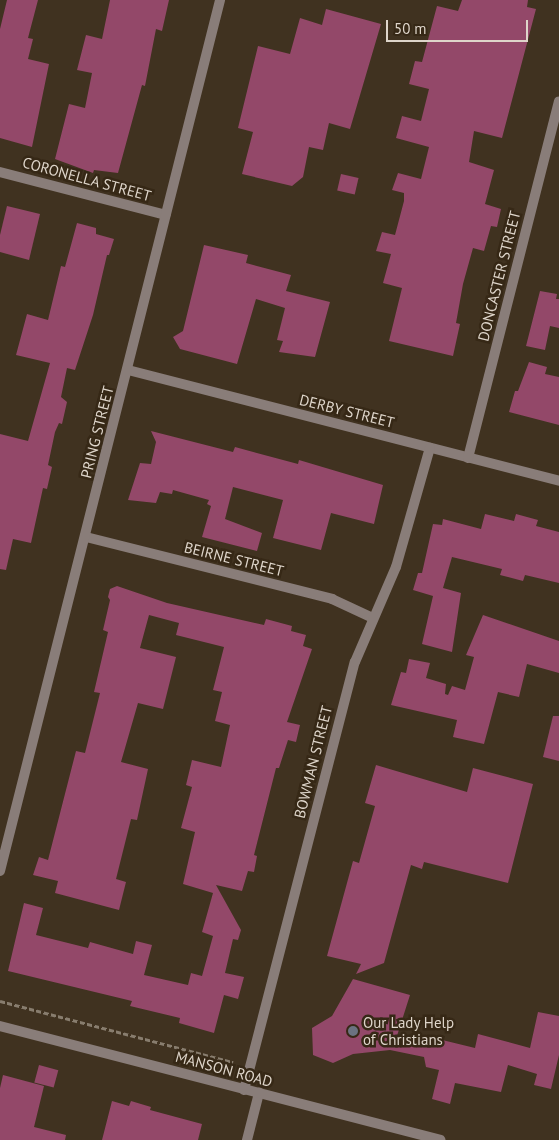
<!DOCTYPE html>
<style>
body{margin:0}
#map{position:relative;width:559px;height:1140px;overflow:hidden;background:#403220;font-family:"PT Sans",sans-serif}
div>[style]{position:absolute}
.building>*{inset:0;background:#934869;transform-origin:0 0}
.path>*{height:3px;margin-top:-1.5px;transform-origin:0;background:repeating-linear-gradient(90deg,#887d6e 0 5px,transparent 0 7.5px)}
.minor>*{height:10px;margin:-5px;padding:0 5px;transform-origin:5px;border-radius:5px;background:#897d79}
.tertiary>*{height:10px;margin:-5px;padding:0 5px;transform-origin:5px;border-radius:5px;background:#897d79}
.dots>*{width:14px;height:14px;translate:-50% -50%;box-sizing:border-box;border:2px solid #362816;border-radius:50%}
span{translate:-50% -50%;white-space:nowrap;text-align:center;line-height:1.15;-webkit-text-stroke:5px #362816;paint-order:stroke}
.street-label{font-size:15px;color:#ded5ca}
.poi-label{font-size:15px;color:#ded5ca}
.left{translate:0 -50%;text-align:left}
.scale{position:absolute;left:386px;top:20px;width:142px;height:22px;box-sizing:border-box;border:2px solid #ded5ca;border-top:0;padding-left:6px;font-size:15px;line-height:18px;white-space:nowrap;color:#ded5ca;-webkit-text-stroke:4px #362816;paint-order:stroke}
</style>
<div id="map">
<div class="building">
<i style="clip-path:polygon(7px 0,38px 0,28px 38px,33px 39px,28px 59px,49px 64px,32px 147px,0 138px,0 29px)"></i>
<i style="clip-path:polygon(110px 0,169px 0,162px 31px,156px 29px,145px 86px,142px 85px,118px 173px,94px 170px,93px 173px,55px 159px,69px 104px,85px 108px,92px 73px,77px 70px,86px 35px,102px 39px)"></i>
<i style="clip-path:polygon(462px 0,528px 0,527px 7px,536px 9px,502px 138px,474px 131px,469px 162px,494px 170px,485px 204px,501px 209px,497px 227px,491px 226px,484px 251px,473px 248px,463px 284px,456px 323px,460px 324px,453px 356px,389px 341px,402px 288px,383px 283px,391px 254px,376px 251px,382px 232px,395px 235px,404px 201px,404px 193px,392px 190px,398px 173px,421px 179px,429px 147px,396px 138px,402px 116px,421px 121px,429px 89px,409px 84px,415px 61px,422px 62px,437px 6px,458px 11px)"></i>
<i style="clip-path:polygon(326px 9px,381px 24px,350px 129px,329px 123px,323px 150px,309px 147px,303px 177px,292px 186px,242px 174px,253px 132px,238px 128px,258px 46px,290px 54px,300px 18px,322px 25px)"></i>
<i style="left:341px;top:174px;width:18px;height:17px;rotate:13deg"></i>
<i style="clip-path:polygon(7px 206px,40px 214px,29px 260px,0 252px,0 235px)"></i>
<i style="clip-path:polygon(77px 223px,96px 228px,96px 234px,114px 239px,109px 255px,107px 255px,93px 315px,75px 370px,67px 368px,61px 397px,67px 402px,62px 424px,59px 423px,55px 432px,48px 465px,52px 467px,47px 489px,43px 488px,31px 543px,13px 539px,6px 570px,0 569px,0 434px,28px 441px,50px 363px,16px 355px,27px 314px,48px 320px,61px 266px,65px 267px)"></i>
<i style="clip-path:polygon(204px 245px,248px 255px,246px 263px,291px 275px,286px 291px,330px 302px,315px 357px,279px 352px,283px 341px,277px 340px,285px 308px,256px 299px,237px 364px,180px 349px,173px 337px,183px 331px)"></i>
<i style="clip-path:polygon(540px 291px,557px 294px,556px 299px,559px 299px,559px 328px,550px 326px,545px 350px,526px 346px)"></i>
<i style="clip-path:polygon(529px 362px,547px 367px,545px 374px,559px 377px,559px 425px,509px 412px,515px 391px,518px 391px)"></i>
<i style="clip-path:polygon(151px 431px,233px 452px,235px 447px,298px 464px,299px 460px,383px 485px,374px 524px,331px 513px,321px 550px,273px 538px,283px 500px,233px 487px,225px 519px,262px 533px,257px 551px,202px 537px,211px 506px,207px 504px,209px 500px,173px 490px,172px 494px,160px 492px,156px 503px,128px 500px,140px 463px,151px 464px,156px 442px)"></i>
<i style="clip-path:polygon(485px 514px,514px 521px,516px 514px,538px 520px,536px 526px,559px 532px,559px 583px,525px 575px,523px 581px,500px 575px,502px 569px,452px 557px,443px 588px,461px 593px,452px 652px,422px 644px,433px 596px,413px 590px,418px 573px,422px 573px,433px 524px,442px 525px,443px 519px,481px 529px)"></i>
<i style="clip-path:polygon(117px 586px,167px 603px,264px 625px,266px 619px,292px 626px,291px 631px,306px 635px,303px 646px,312px 649px,287px 722px,300px 725px,296px 742px,288px 740px,279px 768px,276px 768px,254px 855px,257px 856px,254px 872px,248px 871px,242px 891px,216px 885px,241px 930px,238px 940px,233px 939px,225px 973px,244px 977px,238px 999px,224px 995px,214px 1033px,179px 1023px,180px 1018px,130px 1006px,132px 1001px,8px 971px,24px 903px,43px 908px,36px 935px,88px 948px,90px 942px,133px 954px,136px 941px,152px 945px,144px 975px,188px 985px,191px 973px,202px 976px,213px 936px,202px 932px,213px 893px,183px 884px,195px 832px,181px 828px,192px 787px,186px 785px,192px 760px,221px 767px,230px 725px,215px 721px,222px 692px,213px 690px,224px 647px,176px 635px,179px 623px,149px 615px,140px 648px,176px 657px,163px 709px,138px 703px,121px 762px,148px 769px,137px 820px,131px 819px,116px 879px,126px 882px,119px 910px,55px 893px,58px 881px,33px 875px,39px 857px,48px 860px,76px 751px,85px 753px,100px 693px,94px 692px,108px 632px,103px 630px,110px 600px,108px 597px,110px 589px)"></i>
<i style="clip-path:polygon(483px 615px,559px 641px,559px 673px,527px 664px,519px 697px,498px 692px,484px 744px,453px 737px,457px 720px,391px 705px,401px 672px,406px 673px,409px 659px,430px 663px,426px 678px,446px 684px,445px 694px,448px 695px,452px 686px,465px 690px,474px 657px,466px 655px)"></i>
<i style="clip-path:polygon(553px 716px,559px 716px,559px 761px,543px 757px)"></i>
<i style="clip-path:polygon(376px 765px,467px 792px,473px 768px,533px 784px,508px 883px,424px 862px,422px 869px,411px 865px,384px 963px,356px 974px,361px 964px,327px 956px,353px 861px,359px 863px,375px 806px,365px 803px)"></i>
<i style="clip-path:polygon(353px 979px,410px 995px,396px 1039px,433px 1043px,434px 1038px,475px 1048px,478px 1034px,530px 1048px,538px 1012px,559px 1016px,559px 1055px,551px 1089px,534px 1085px,537px 1074px,508px 1065px,501px 1092px,455px 1083px,450px 1104px,432px 1099px,439px 1070px,426px 1067px,424px 1057px,390px 1050px,353px 1054px,333px 1063px,313px 1055px,312px 1028px,332px 1016px)"></i>
<i style="left:39px;top:1065px;width:20px;height:18px;rotate:15deg"></i>
<i style="clip-path:polygon(3px 1075px,44px 1086px,34px 1127px,66px 1135px,65px 1140px,0 1140px,0 1088px)"></i>
<i style="clip-path:polygon(112px 1101px,129px 1106px,131px 1101px,151px 1107px,150px 1110px,202px 1124px,198px 1140px,102px 1140px)"></i>
</div>
<div class="path">
<i style="left:0;top:1001px;width:241px;rotate:14.7deg"></i>
</div>
<div class="minor">
<i style="left:0;top:172px;width:171px;rotate:14.5deg"></i>
<i style="left:128px;top:370px;width:445px;rotate:14.4deg"></i>
<i style="left:468px;top:458px;width:368px;rotate:-75.7deg"></i>
<i style="left:86px;top:537px;width:254px;rotate:14.1deg"></i>
<i style="left:332px;top:599px;width:45px;rotate:24.9deg"></i>
<i style="left:0;top:871px;width:898px;rotate:-75.82deg"></i>
<i style="left:244px;top:1090px;width:442px;rotate:-75.5deg"></i>
<i style="left:355px;top:662px;width:103px;rotate:-66.7deg"></i>
<i style="left:396px;top:567px;width:124px;rotate:-74.1deg"></i>
<i style="left:247px;top:1140px;width:49px;rotate:-75.7deg"></i>
</div>
<div class="tertiary">
<i style="left:0;top:1026px;width:455px;rotate:14.5deg"></i>
</div>
<div class="dots">
<i style="left:353px;top:1031px;background:#6b7280"></i>
</div>
<div class="street-label">
<span style="left:87px;top:179px;rotate:15deg">CORONELLA STREET</span>
<span style="left:499px;top:276px;rotate:-76deg">DONCASTER STREET</span>
<span style="left:347px;top:411px;rotate:14deg">DERBY STREET</span>
<span style="left:97px;top:432px;rotate:-76deg">PRING STREET</span>
<span style="left:234px;top:559px;rotate:14deg">BEIRNE STREET</span>
<span style="left:313px;top:762px;rotate:-76deg">BOWMAN STREET</span>
<span style="left:224px;top:1069px;rotate:15deg">MANSON ROAD</span>
</div>
<div class="poi-label">
<span class="left" style="left:363px;top:1031px">Our Lady Help<br>of Christians</span>
</div>
<div class="scale">50 m</div>
</div>
